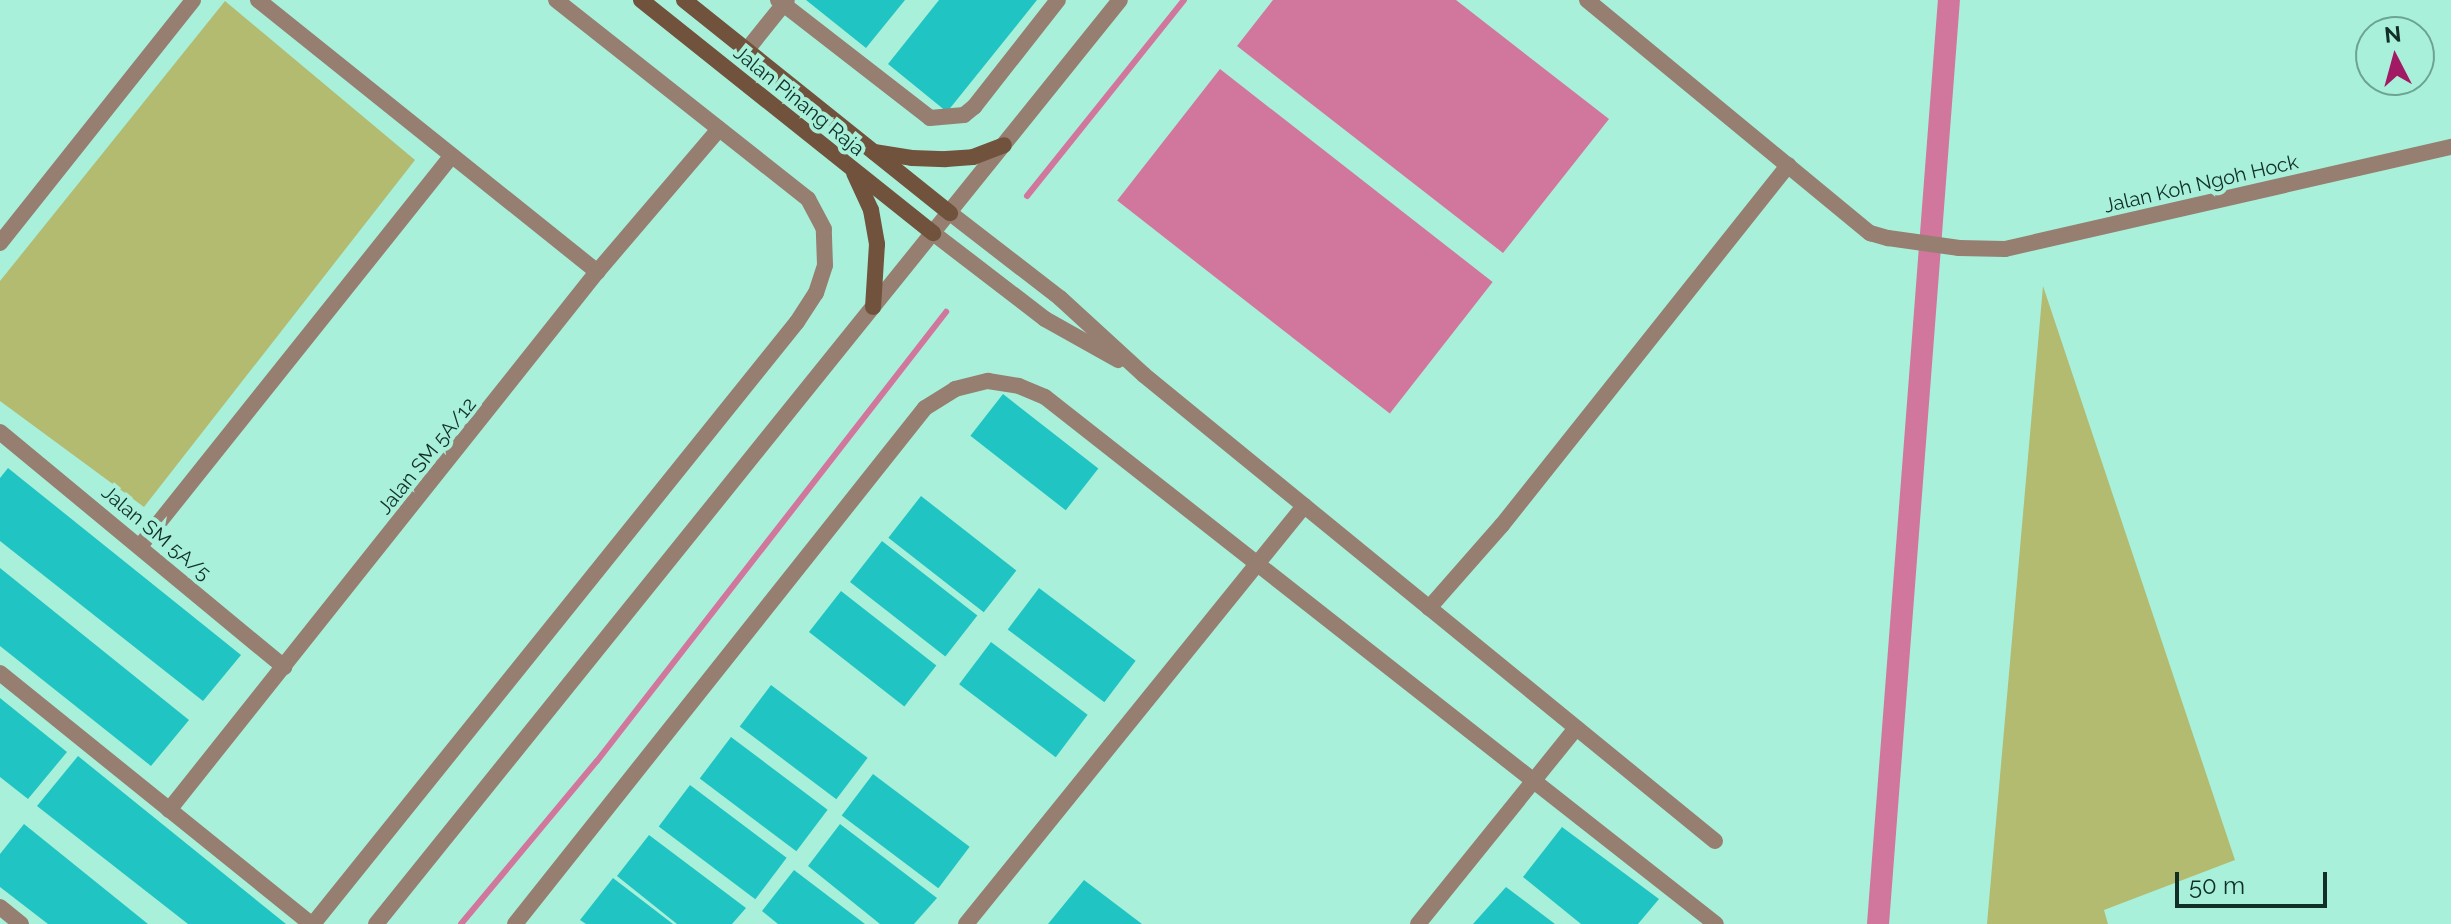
<!DOCTYPE html>
<style>
body{margin:0}
#map{position:relative;width:2451px;height:924px;overflow:hidden;background:#a9f0db;font-family:Raleway,sans-serif}
div>[style]{position:absolute}
.green>*{inset:0;background:#b3bb71}
.water>*{inset:0;background:#d1769d;transform-origin:0 0}
.stream>*{height:6px;margin:-3px;padding:0 3px;transform-origin:3px;border-radius:3px;background:#d1769d}
.canal>*{height:22px;margin:-11px;padding:0 11px;transform-origin:11px;border-radius:11px;background:#d1769d}
.building>*{inset:0;background:#20c5c3;transform-origin:0 0}
.minor>*{height:16px;margin:-8px;padding:0 8px;transform-origin:8px;border-radius:8px;background:#967f71}
.tertiary>*{height:16px;margin:-8px;padding:0 8px;transform-origin:8px;border-radius:8px;background:#967f71}
.secondary>*{height:16px;margin:-8px;padding:0 8px;transform-origin:8px;border-radius:8px;background:#71523d}
span{translate:-50% -50%;white-space:nowrap;text-align:center;line-height:1.15;-webkit-text-stroke:8px #a9f0db;paint-order:stroke}
.street-label{font-size:20px;color:#112f27}
.north{position:absolute;left:2355px;top:16px;width:80px;height:80px;box-sizing:border-box;background:#a9f0db;border:2px solid #6ca393;border-radius:50%;rotate:354deg;font-size:22px;font-weight:700;line-height:32px;text-align:center;color:#112f27}
.north::after{content:'';display:block;margin:auto;width:28px;height:36px;background:#a21a64;clip-path:polygon(50% 0,100% 100%,50% 72%,0 100%)}
.scale{position:absolute;left:2175px;top:872px;width:152px;height:36px;box-sizing:border-box;border:4px solid #112f27;border-top:0;padding-left:10px;font-size:24px;line-height:28px;white-space:nowrap;color:#112f27;-webkit-text-stroke:6px #a9f0db;paint-order:stroke}
</style>
<div id="map">
<div class="green">
<i style="clip-path:polygon(225px 1px,415px 160px,144px 507px,0 401px,0 281px)"></i>
<i style="clip-path:polygon(2043px 286px,2235px 860px,2104px 910px,2108px 924px,1987px 924px)"></i>
</div>
<div class="water">
<i style="clip-path:polygon(1273px 0,1456px 0,1609px 119px,1503px 253px,1237px 46px)"></i>
<i style="left:1220px;top:69px;width:346px;height:167px;rotate:38deg"></i>
</div>
<div class="stream">
<i style="left:1027px;top:196px;width:251px;rotate:-51.3deg"></i>
<i style="left:461px;top:924px;width:212px;rotate:-50.2deg"></i>
<i style="left:597px;top:761px;width:569px;rotate:-52.14deg"></i>
</div>
<div class="canal">
<i style="left:1878px;top:924px;width:927px;rotate:-85.61deg"></i>
</div>
<div class="building">
<i style="clip-path:polygon(806px 0,905px 0,866px 48px)"></i>
<i style="clip-path:polygon(939px 0,1037px 0,947px 112px,888px 64px)"></i>
<i style="left:1003px;top:394px;width:121px;height:53px;rotate:38deg"></i>
<i style="clip-path:polygon(8px 468px,241px 655px,203px 701px,0 541px,0 478px)"></i>
<i style="left:921px;top:496px;width:121px;height:53px;rotate:38deg"></i>
<i style="left:882px;top:541px;width:121px;height:52px;rotate:38deg"></i>
<i style="clip-path:polygon(0 568px,189px 720px,151px 766px,0 646px)"></i>
<i style="left:1039px;top:588px;width:121px;height:52px;rotate:37deg"></i>
<i style="left:841px;top:591px;width:121px;height:52px;rotate:38deg"></i>
<i style="left:991px;top:642px;width:121px;height:53px;rotate:37deg"></i>
<i style="left:771px;top:685px;width:121px;height:52px;rotate:37deg"></i>
<i style="clip-path:polygon(0 698px,67px 752px,28px 799px,0 777px)"></i>
<i style="left:731px;top:737px;width:121px;height:52px;rotate:37deg"></i>
<i style="clip-path:polygon(78px 756px,286px 924px,188px 924px,37px 806px)"></i>
<i style="left:873px;top:774px;width:121px;height:52px;rotate:37deg"></i>
<i style="left:690px;top:785px;width:121px;height:52px;rotate:37deg"></i>
<i style="clip-path:polygon(24px 824px,148px 924px,48px 924px,0 887px,0 854px)"></i>
<i style="clip-path:polygon(840px 824px,937px 898px,914px 924px,880px 924px,808px 866px)"></i>
<i style="clip-path:polygon(1562px 827px,1659px 899px,1638px 924px,1581px 924px,1523px 877px)"></i>
<i style="clip-path:polygon(649px 835px,746px 908px,732px 924px,677px 924px,617px 876px)"></i>
<i style="clip-path:polygon(794px 870px,865px 924px,778px 924px,762px 911px)"></i>
<i style="clip-path:polygon(613px 878px,673px 924px,586px 924px,580px 920px)"></i>
<i style="clip-path:polygon(1084px 880px,1142px 924px,1048px 924px)"></i>
<i style="clip-path:polygon(1506px 887px,1555px 924px,1473px 924px)"></i>
</div>
<div class="minor">
<i style="left:258px;top:0;width:435px;rotate:38.7deg"></i>
<i style="left:778px;top:0;width:192px;rotate:37.8deg"></i>
<i style="left:930px;top:118px;width:34px;rotate:-5deg"></i>
<i style="left:964px;top:115px;width:13px;rotate:-39deg"></i>
<i style="left:974px;top:107px;width:136px;rotate:-51.9deg"></i>
<i style="left:1587px;top:0;width:367px;rotate:39.5deg"></i>
<i style="left:1870px;top:233px;width:19px;rotate:16deg"></i>
<i style="left:1888px;top:238px;width:72px;rotate:8deg"></i>
<i style="left:1959px;top:248px;width:46px;rotate:1.2deg"></i>
<i style="left:2005px;top:249px;width:458px;rotate:-12.9deg"></i>
<i style="left:746px;top:51px;width:65px;rotate:-51.2deg"></i>
<i style="left:950px;top:213px;width:139px;rotate:37.7deg"></i>
<i style="left:1060px;top:298px;width:114px;rotate:42.5deg"></i>
<i style="left:1144px;top:375px;width:737px;rotate:39.22deg"></i>
<i style="left:933px;top:233px;width:141px;rotate:37.5deg"></i>
<i style="left:1045px;top:319px;width:84px;rotate:29.3deg"></i>
<i style="left:0;top:243px;width:310px;rotate:-51.5deg"></i>
<i style="left:0;top:432px;width:369px;rotate:39.6deg"></i>
<i style="left:141px;top:545px;width:498px;rotate:-51.4deg"></i>
<i style="left:1429px;top:608px;width:111px;rotate:-48.7deg"></i>
<i style="left:1502px;top:525px;width:460px;rotate:-51.5deg"></i>
<i style="left:0;top:673px;width:400px;rotate:38.9deg"></i>
<i style="left:169px;top:810px;width:687px;rotate:-51.5deg"></i>
<i style="left:597px;top:272px;width:188px;rotate:-49.5deg"></i>
<i style="left:0;top:907px;width:27px;rotate:39deg"></i>
<i style="left:313px;top:924px;width:772px;rotate:-51.2deg"></i>
<i style="left:797px;top:322px;width:35px;rotate:-57deg"></i>
<i style="left:816px;top:293px;width:29px;rotate:-72deg"></i>
<i style="left:825px;top:265px;width:36px;rotate:-92deg"></i>
<i style="left:824px;top:229px;width:34px;rotate:-118deg"></i>
<i style="left:808px;top:199px;width:321px;rotate:-141.7deg"></i>
<i style="left:515px;top:924px;width:659px;rotate:-51.53deg"></i>
<i style="left:925px;top:408px;width:36px;rotate:-32deg"></i>
<i style="left:955px;top:389px;width:34px;rotate:-14deg"></i>
<i style="left:988px;top:381px;width:31px;rotate:9deg"></i>
<i style="left:1019px;top:386px;width:28px;rotate:23deg"></i>
<i style="left:1045px;top:397px;width:853px;rotate:38.15deg"></i>
<i style="left:966px;top:924px;width:538px;rotate:-51.04deg"></i>
<i style="left:1418px;top:924px;width:252px;rotate:-51.1deg"></i>
</div>
<div class="tertiary">
<i style="left:376px;top:924px;width:1186px;rotate:-51.16deg"></i>
</div>
<div class="secondary">
<i style="left:641px;top:0;width:374px;rotate:38.6deg"></i>
<i style="left:684px;top:0;width:341px;rotate:38.7deg"></i>
<i style="left:874px;top:152px;width:38px;rotate:9deg"></i>
<i style="left:912px;top:158px;width:34px;rotate:2deg"></i>
<i style="left:946px;top:159px;width:27px;rotate:-4deg"></i>
<i style="left:973px;top:157px;width:33px;rotate:-21deg"></i>
<i style="left:854px;top:173px;width:41px;rotate:65.3deg"></i>
<i style="left:871px;top:210px;width:35px;rotate:80deg"></i>
<i style="left:877px;top:244px;width:63px;rotate:93.6deg"></i>
</div>
<div class="street-label">
<span style="left:799px;top:101px;rotate:39deg">Jalan Pinang Raja</span>
<span style="left:2201px;top:184px;rotate:-13deg">Jalan Koh Ngoh Hock</span>
<span style="left:427px;top:456px;rotate:-51deg">Jalan SM 5A/12</span>
<span style="left:156px;top:533px;rotate:40deg">Jalan SM 5A/5</span>
</div>
<div class="north">N</div>
<div class="scale">50 m</div>
</div>
